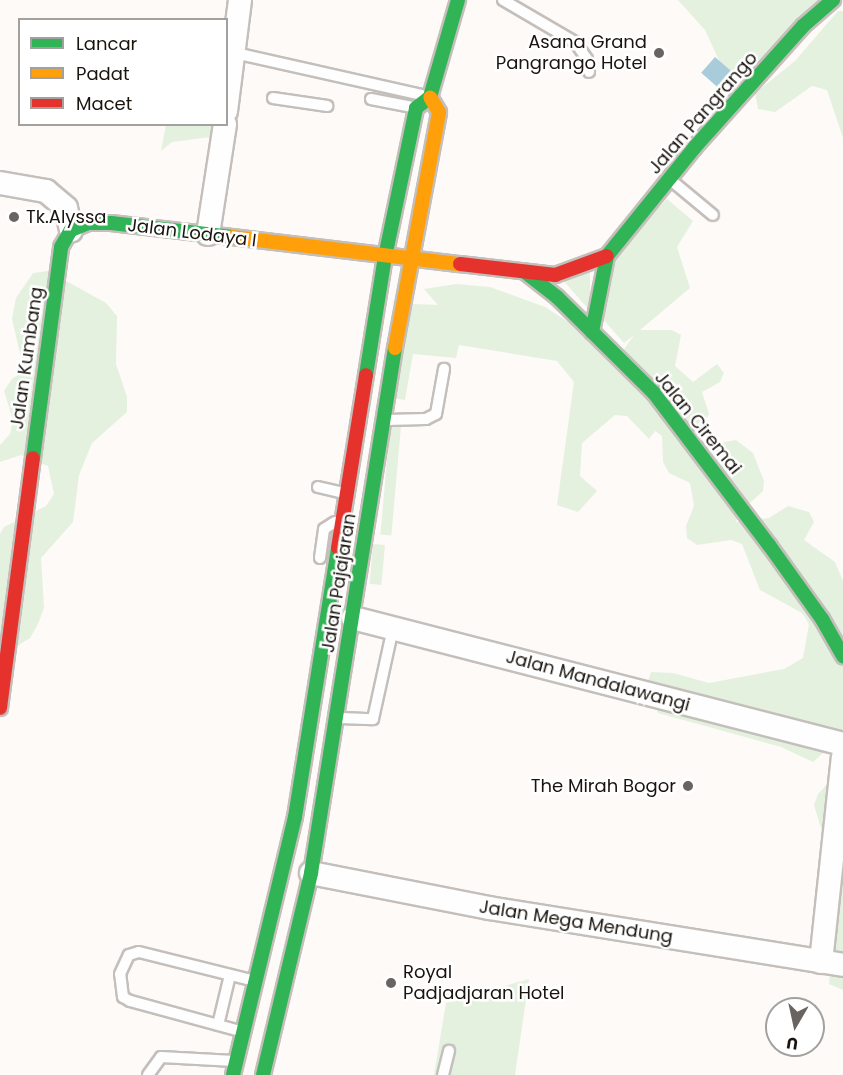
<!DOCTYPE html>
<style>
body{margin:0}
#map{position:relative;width:843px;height:1075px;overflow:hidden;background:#fdfaf8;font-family:Poppins,sans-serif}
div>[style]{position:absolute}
.green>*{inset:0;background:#e4f1df;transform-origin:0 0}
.water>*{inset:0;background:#a9ccdb;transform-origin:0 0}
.roads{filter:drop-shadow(2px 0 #c4bfbb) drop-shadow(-2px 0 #c4bfbb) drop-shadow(0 2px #c4bfbb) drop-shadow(0 -2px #c4bfbb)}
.lane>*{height:10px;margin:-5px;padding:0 5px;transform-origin:5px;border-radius:5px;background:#fffefe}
.street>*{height:22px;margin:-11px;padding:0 11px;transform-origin:11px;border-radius:11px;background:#fffefe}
.fast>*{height:14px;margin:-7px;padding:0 7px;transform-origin:7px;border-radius:7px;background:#30b455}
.slow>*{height:14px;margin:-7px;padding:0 7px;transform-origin:7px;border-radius:7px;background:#ff9f0a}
.jam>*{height:14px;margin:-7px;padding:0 7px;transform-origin:7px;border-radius:7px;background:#e5322d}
.dots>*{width:16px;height:16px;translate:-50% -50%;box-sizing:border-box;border:3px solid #fff;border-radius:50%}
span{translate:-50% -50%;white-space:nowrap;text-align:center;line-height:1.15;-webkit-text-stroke:5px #fff;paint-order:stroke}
.poi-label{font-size:18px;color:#1a140e}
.right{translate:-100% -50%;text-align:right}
.left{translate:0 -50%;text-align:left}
.street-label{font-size:18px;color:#1a140e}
.legend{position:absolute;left:18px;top:18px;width:210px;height:108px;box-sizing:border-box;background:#fff;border:2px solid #a3a19f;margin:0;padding:8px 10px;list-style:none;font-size:18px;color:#1a140e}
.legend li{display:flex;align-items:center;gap:12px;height:30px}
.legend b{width:30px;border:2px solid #a3a19f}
.north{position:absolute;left:765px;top:997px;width:60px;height:60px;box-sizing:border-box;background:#fff;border:2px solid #a3a19f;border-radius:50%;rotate:189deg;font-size:16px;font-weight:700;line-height:24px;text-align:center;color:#1a140e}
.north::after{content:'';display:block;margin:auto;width:21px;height:27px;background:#696460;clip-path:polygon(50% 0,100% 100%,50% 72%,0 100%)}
</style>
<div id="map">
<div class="green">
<i style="clip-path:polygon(678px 0,821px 0,740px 79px,724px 71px,705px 30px)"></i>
<i style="clip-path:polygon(838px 11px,843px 11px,843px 138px,827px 90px,812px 86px,775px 112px,758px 109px,755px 93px,795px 61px)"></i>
<i style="clip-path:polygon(166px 125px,219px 125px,218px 136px,172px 142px,161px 151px)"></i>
<i style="clip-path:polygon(667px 199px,693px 221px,677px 247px,690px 288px,640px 330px,672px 330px,681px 335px,675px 366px,693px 382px,717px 364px,724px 373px,720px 382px,702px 392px,709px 414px,698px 432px,706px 455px,724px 442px,736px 440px,753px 453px,764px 481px,763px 491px,739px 513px,736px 522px,769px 518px,788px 506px,809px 512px,814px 522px,804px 540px,835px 562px,843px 581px,843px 735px,813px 762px,781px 747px,658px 713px,647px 684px,651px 672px,673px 673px,709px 683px,784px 669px,803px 658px,809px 624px,802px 613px,760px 590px,742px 544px,731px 540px,697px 545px,687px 538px,686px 526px,694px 506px,690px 483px,669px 473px,663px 462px,662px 436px,655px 431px,649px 439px,627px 416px,615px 415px,582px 443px,580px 476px,597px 491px,578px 512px,557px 505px,574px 382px,557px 361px,459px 345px,456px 358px,413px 354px,405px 400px,387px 397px,413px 304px,438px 305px,424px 289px,456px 284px,490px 287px,545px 307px,620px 355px,634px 335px,624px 343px,602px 318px,614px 254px)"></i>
<i style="clip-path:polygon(48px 271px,106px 303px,117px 316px,116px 364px,127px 397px,127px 412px,92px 443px,79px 475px,73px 522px,41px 558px,44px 608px,38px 624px,30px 638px,17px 646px,0 647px,0 534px,4px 527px,46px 506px,54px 494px,48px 466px,21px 455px,0 462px,0 445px,10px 434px,13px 420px,4px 391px,12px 379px,24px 371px,12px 319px,16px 298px,33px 273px)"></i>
<i style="clip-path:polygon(590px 272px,590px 311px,562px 279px)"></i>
<i style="left:390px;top:425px;width:11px;height:110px;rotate:5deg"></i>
<i style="left:373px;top:544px;width:12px;height:40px;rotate:5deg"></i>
<i style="clip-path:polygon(843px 775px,843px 955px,829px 952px,829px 858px,820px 849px,824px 838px,814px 805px,818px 794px,834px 777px)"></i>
<i style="clip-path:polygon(843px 959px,843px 990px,829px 984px,830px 972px)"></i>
<i style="clip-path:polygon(529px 979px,515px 1075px,434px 1075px,446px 1003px)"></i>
</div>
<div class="water">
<i style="left:715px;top:57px;width:21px;height:21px;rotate:41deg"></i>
</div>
<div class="roads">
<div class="lane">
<i style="left:503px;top:0;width:83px;rotate:30.3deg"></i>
<i style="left:575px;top:42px;width:21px;rotate:55deg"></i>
<i style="left:587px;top:59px;width:13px;rotate:81deg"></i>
<i style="left:235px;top:53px;width:191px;rotate:12.7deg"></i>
<i style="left:273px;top:98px;width:55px;rotate:8.4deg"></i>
<i style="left:371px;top:99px;width:42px;rotate:11deg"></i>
<i style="left:672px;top:181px;width:53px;rotate:39.7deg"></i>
<i style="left:386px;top:420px;width:40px;rotate:-1.4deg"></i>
<i style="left:426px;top:419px;width:11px;rotate:-27deg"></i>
<i style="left:436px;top:414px;width:46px;rotate:-79.9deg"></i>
<i style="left:318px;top:487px;width:27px;rotate:13deg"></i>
<i style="left:320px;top:558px;width:29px;rotate:-82deg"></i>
<i style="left:324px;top:529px;width:13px;rotate:-32deg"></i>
<i style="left:340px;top:718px;width:33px;rotate:2deg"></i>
<i style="left:373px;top:719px;width:93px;rotate:-77.6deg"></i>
<i style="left:218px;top:1025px;width:51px;rotate:-76.5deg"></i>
<i style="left:240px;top:1031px;width:114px;rotate:-164.7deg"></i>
<i style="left:130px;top:1001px;width:8px;rotate:-150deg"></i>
<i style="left:123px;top:997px;width:23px;rotate:-97deg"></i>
<i style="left:120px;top:974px;width:21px;rotate:-65deg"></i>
<i style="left:129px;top:955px;width:10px;rotate:-17deg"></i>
<i style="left:139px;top:952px;width:115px;rotate:14deg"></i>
<i style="left:148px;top:1075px;width:22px;rotate:-54deg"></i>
<i style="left:161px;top:1057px;width:73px;rotate:3.1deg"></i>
<i style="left:443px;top:1075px;width:25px;rotate:-76deg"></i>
</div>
<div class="street">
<i style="left:226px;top:111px;width:112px;rotate:-82.8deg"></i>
<i style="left:0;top:183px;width:47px;rotate:9.9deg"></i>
<i style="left:46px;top:191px;width:26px;rotate:40deg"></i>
<i style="left:66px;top:208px;width:23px;rotate:77deg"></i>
<i style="left:208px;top:234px;width:111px;rotate:-81.2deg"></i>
<i style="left:353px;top:618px;width:506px;rotate:14.42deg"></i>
<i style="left:311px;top:873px;width:181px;rotate:11.1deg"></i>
<i style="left:489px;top:908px;width:359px;rotate:9.1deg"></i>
<i style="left:821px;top:962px;width:206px;rotate:-83.9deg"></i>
</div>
<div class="fast">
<i style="left:525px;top:272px;width:41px;rotate:38deg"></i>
<i style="left:557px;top:297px;width:136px;rotate:44.7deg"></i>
<i style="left:654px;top:393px;width:191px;rotate:52.9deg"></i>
<i style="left:769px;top:545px;width:91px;rotate:54.4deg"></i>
<i style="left:822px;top:619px;width:43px;rotate:60.4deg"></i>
<i style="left:592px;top:332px;width:77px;rotate:-78.8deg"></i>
<i style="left:607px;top:256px;width:139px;rotate:-51.1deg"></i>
<i style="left:694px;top:148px;width:164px;rotate:-48.2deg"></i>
<i style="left:803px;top:26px;width:40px;rotate:-41deg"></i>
<i style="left:366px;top:375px;width:120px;rotate:-80.9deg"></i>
<i style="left:385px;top:257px;width:152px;rotate:-78.2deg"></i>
<i style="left:416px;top:108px;width:18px;rotate:-38deg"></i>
<i style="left:430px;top:97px;width:101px;rotate:-73.9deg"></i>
<i style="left:33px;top:458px;width:213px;rotate:-82.4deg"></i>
<i style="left:61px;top:247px;width:20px;rotate:-60deg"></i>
<i style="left:71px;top:230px;width:18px;rotate:-22deg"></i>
<i style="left:88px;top:223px;width:23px"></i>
<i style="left:111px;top:223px;width:122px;rotate:6.6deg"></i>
<i style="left:233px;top:1075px;width:265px;rotate:-76.5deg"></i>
<i style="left:295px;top:817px;width:272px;rotate:-80.9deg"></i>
<i style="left:263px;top:1075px;width:208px;rotate:-76.6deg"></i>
<i style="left:311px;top:873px;width:532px;rotate:-80.91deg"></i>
</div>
<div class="slow">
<i style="left:232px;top:237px;width:230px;rotate:6.8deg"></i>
<i style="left:395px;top:348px;width:240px;rotate:-79.4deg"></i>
<i style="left:439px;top:112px;width:17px;rotate:-121deg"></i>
</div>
<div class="jam">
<i style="left:460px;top:264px;width:96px;rotate:6.6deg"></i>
<i style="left:555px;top:275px;width:55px;rotate:-20.1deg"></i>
<i style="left:338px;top:548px;width:175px;rotate:-80.8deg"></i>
<i style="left:0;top:708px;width:252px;rotate:-82.5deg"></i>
</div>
</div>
<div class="dots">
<i style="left:659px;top:53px;background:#696460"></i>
<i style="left:14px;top:217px;background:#696460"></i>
<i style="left:688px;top:786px;background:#696460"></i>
<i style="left:391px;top:983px;background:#696460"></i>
</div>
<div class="poi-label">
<span class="right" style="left:647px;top:53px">Asana Grand<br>Pangrango Hotel</span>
<span class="left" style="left:26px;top:217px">Tk.Alyssa</span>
<span class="right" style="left:676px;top:786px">The Mirah Bogor</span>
<span class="left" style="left:403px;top:983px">Royal<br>Padjadjaran Hotel</span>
</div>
<div class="street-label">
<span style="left:703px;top:113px;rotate:-49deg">Jalan Pangrango</span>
<span style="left:192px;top:233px;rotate:7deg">Jalan Lodaya I</span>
<span style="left:27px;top:358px;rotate:-82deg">Jalan Kumbang</span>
<span style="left:698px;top:423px;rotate:51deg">Jalan Ciremai</span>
<span style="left:339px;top:583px;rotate:-81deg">Jalan Pajajaran</span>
<span style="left:598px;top:681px;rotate:15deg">Jalan Mandalawangi</span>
<span style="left:576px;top:922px;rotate:9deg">Jalan Mega Mendung</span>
</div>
<ul class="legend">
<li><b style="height:8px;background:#30b455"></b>Lancar</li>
<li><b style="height:8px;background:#ff9f0a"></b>Padat</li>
<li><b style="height:8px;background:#e5322d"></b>Macet</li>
</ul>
<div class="north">U</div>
</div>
